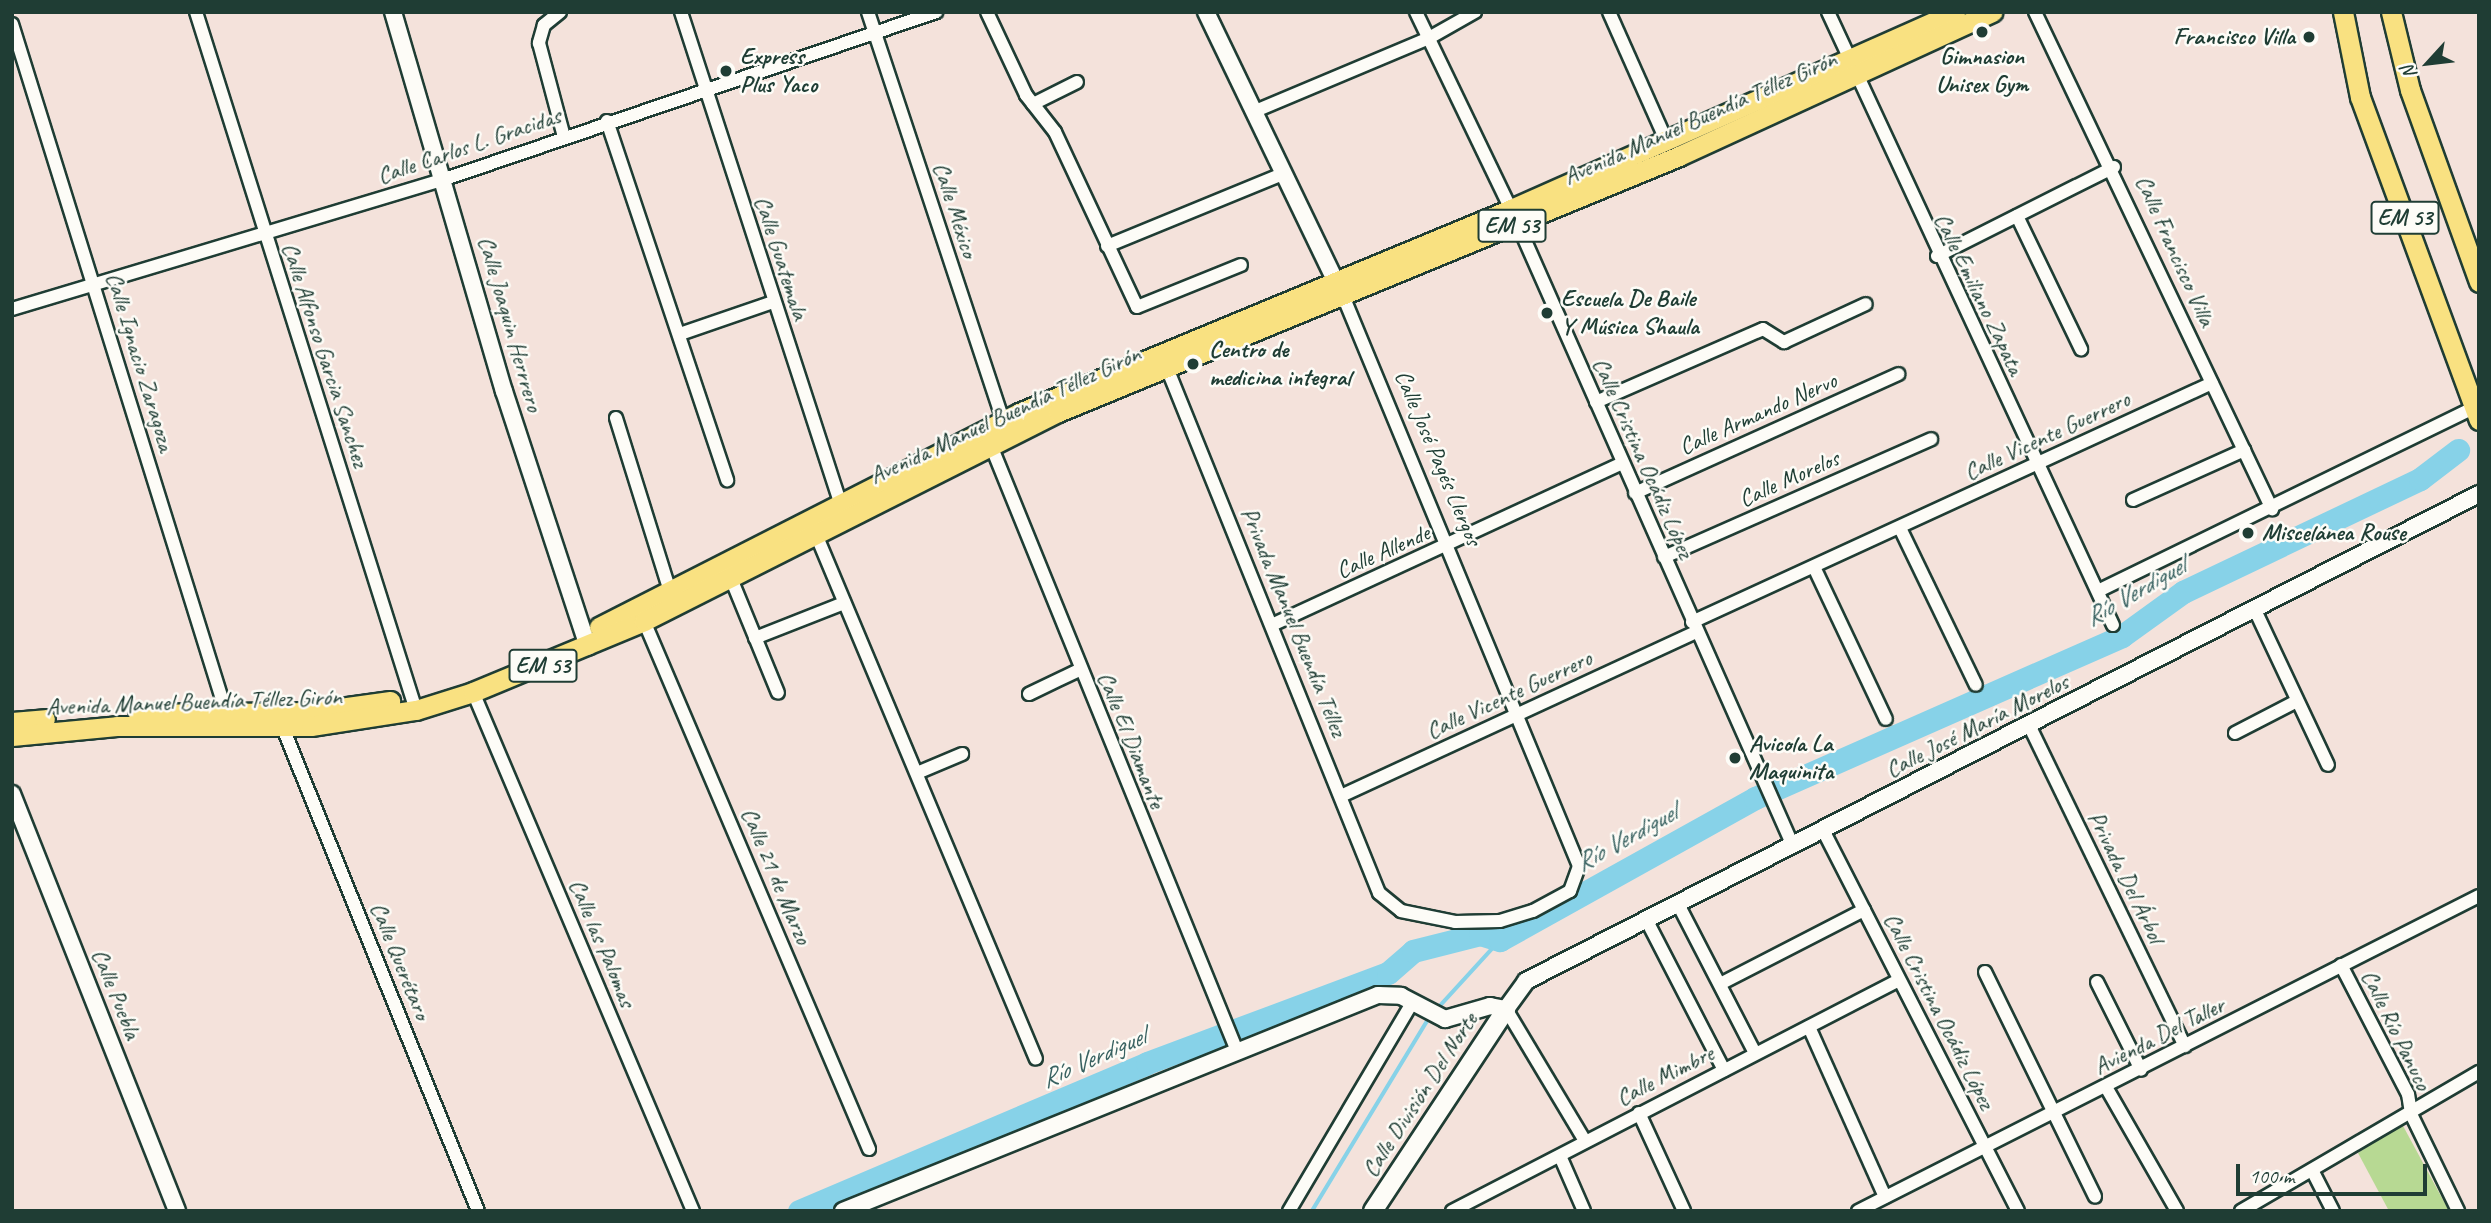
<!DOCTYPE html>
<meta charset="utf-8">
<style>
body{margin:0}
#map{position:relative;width:2491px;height:1223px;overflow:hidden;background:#f4e2db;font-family:Caveat,sans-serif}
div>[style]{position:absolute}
.green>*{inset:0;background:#b7d993}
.stream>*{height:3.5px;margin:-1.75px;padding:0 1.75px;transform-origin:1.75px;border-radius:1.75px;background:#87d2e8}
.river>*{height:23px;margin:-11.5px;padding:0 11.5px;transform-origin:11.5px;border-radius:11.5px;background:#87d2e8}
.roads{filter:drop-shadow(2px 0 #1f3d34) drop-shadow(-2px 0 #1f3d34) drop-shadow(0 2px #1f3d34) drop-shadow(0 -2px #1f3d34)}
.minor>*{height:12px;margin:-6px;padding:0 6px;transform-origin:6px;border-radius:6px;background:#fdfcf7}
.tertiary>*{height:16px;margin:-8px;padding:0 8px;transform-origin:8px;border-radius:8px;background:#fdfcf7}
.secondary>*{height:18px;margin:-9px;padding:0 9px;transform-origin:9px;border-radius:9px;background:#fdfcf7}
.primary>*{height:19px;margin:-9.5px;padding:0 9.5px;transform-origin:9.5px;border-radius:9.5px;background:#f9e181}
.dots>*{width:19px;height:19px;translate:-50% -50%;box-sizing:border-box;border:4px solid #fdfcf7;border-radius:50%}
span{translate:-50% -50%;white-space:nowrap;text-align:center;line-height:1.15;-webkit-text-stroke:5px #fdfcf7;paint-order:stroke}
.shield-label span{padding:2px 5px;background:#fdfcf7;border:2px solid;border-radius:5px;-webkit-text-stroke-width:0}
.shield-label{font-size:23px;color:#1f3d34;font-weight:700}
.poi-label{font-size:24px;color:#1f3d34;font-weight:700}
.right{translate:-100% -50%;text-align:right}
.left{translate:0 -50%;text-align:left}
.street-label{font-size:24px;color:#1f3d34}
.water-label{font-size:26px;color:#396261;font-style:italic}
.frame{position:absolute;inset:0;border:14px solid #1f3d34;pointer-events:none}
.north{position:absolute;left:2393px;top:28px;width:70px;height:70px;-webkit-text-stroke:5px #fdfcf7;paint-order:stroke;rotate:243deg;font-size:19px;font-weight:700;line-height:28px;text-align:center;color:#1f3d34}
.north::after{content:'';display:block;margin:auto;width:24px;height:32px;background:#1f3d34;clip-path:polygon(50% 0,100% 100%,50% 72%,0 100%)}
.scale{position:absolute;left:2236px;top:1164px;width:191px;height:32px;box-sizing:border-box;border:4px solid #1f3d34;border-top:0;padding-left:9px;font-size:21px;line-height:24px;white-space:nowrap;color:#1f3d34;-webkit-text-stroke:5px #fdfcf7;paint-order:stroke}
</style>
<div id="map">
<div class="green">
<i style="clip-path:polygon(2402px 1124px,2449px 1211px,2389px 1211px,2358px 1153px)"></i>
</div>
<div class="stream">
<i style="left:1438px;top:1008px;width:92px;rotate:-47.6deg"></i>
<i style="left:1312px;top:1211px;width:228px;rotate:-58.8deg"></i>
</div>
<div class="river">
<i style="left:799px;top:1211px;width:378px;rotate:-23deg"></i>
<i style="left:1147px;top:1063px;width:257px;rotate:-20.5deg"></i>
<i style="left:1388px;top:973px;width:33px;rotate:-41deg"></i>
<i style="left:1413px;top:951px;width:69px;rotate:-14.2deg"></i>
<i style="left:1480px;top:934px;width:21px;rotate:17deg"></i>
<i style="left:1500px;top:940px;width:292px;rotate:-29.1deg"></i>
<i style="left:1755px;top:798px;width:401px;rotate:-23.8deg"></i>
<i style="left:2122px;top:636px;width:75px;rotate:-35.8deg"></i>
<i style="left:2183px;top:592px;width:263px;rotate:-25.5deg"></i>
<i style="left:2420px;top:479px;width:48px;rotate:-37.3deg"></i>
</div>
<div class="roads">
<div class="minor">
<i style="left:196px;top:12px;width:732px;rotate:72.51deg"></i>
<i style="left:560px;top:12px;width:21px;rotate:141deg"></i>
<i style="left:544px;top:25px;width:19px;rotate:106deg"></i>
<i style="left:539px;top:43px;width:97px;rotate:75.1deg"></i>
<i style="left:681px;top:12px;width:521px;rotate:72.02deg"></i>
<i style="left:868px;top:12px;width:437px;rotate:71.7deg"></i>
<i style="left:987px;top:12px;width:92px;rotate:64.8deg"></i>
<i style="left:1026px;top:95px;width:47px;rotate:51.9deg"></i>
<i style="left:1055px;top:132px;width:193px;rotate:64.9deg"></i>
<i style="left:1137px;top:307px;width:112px;rotate:-22deg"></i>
<i style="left:1416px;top:12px;width:219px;rotate:64.3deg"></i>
<i style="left:1511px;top:209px;width:697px;rotate:66.12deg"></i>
<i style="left:1609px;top:12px;width:142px;rotate:66deg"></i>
<i style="left:1828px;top:12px;width:676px;rotate:65.07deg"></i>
<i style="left:2035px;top:12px;width:551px;rotate:64.51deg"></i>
<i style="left:12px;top:24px;width:721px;rotate:72.72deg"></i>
<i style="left:1033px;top:104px;width:49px;rotate:-26.6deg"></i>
<i style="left:1253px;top:112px;width:191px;rotate:-22.8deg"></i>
<i style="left:1429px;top:38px;width:53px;rotate:-29.5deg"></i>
<i style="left:607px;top:121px;width:379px;rotate:71.5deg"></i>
<i style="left:2017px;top:216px;width:148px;rotate:64.3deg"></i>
<i style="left:1107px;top:246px;width:192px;rotate:-22.3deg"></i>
<i style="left:1937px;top:256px;width:198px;rotate:-26.7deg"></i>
<i style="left:12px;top:309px;width:452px;rotate:-16.7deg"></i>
<i style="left:445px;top:179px;width:519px;rotate:-18.78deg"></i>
<i style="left:680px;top:334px;width:98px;rotate:-19deg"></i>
<i style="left:1167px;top:368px;width:566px;rotate:68.01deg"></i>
<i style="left:1379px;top:893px;width:28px;rotate:39deg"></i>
<i style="left:1401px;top:911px;width:55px;rotate:11.5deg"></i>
<i style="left:1455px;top:922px;width:45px;rotate:-1.3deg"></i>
<i style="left:1500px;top:921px;width:34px;rotate:-17deg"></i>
<i style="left:1533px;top:911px;width:42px;rotate:-28.4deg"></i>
<i style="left:1570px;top:891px;width:27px;rotate:-70deg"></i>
<i style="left:1579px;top:866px;width:615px;rotate:-112.48deg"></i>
<i style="left:1596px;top:402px;width:182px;rotate:-23.6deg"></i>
<i style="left:1763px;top:329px;width:25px;rotate:32deg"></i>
<i style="left:1784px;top:342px;width:90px;rotate:-24.9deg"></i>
<i style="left:616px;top:418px;width:181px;rotate:72.7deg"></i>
<i style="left:990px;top:443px;width:656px;rotate:67.89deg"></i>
<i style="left:1635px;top:493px;width:289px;rotate:-24.3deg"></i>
<i style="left:2133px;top:500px;width:122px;rotate:-24.2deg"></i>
<i style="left:1900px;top:528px;width:174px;rotate:64.2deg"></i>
<i style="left:815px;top:532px;width:571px;rotate:67.25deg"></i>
<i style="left:1664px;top:557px;width:292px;rotate:-23.8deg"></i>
<i style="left:1814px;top:567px;width:168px;rotate:64.7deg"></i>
<i style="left:730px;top:576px;width:126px;rotate:67.7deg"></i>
<i style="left:2098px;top:591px;width:418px;rotate:-26deg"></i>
<i style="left:2255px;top:610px;width:171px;rotate:64.8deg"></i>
<i style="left:644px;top:621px;width:574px;rotate:66.92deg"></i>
<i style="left:1692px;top:622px;width:572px;rotate:-24.68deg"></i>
<i style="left:1274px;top:624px;width:383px;rotate:-24.8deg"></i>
<i style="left:755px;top:638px;width:96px;rotate:-21.5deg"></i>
<i style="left:473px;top:692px;width:564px;rotate:67.03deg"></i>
<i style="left:1029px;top:694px;width:55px;rotate:-25.6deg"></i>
<i style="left:2029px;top:725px;width:357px;rotate:64.1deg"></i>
<i style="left:283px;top:728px;width:521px;rotate:68.01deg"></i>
<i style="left:2235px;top:733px;width:70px;rotate:-27.3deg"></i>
<i style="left:917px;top:773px;width:49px;rotate:-22.9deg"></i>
<i style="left:1341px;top:796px;width:391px;rotate:-24.8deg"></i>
<i style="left:1823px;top:830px;width:428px;rotate:62.9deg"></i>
<i style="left:1679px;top:906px;width:165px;rotate:62.7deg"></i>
<i style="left:1647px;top:921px;width:168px;rotate:62.7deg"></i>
<i style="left:2341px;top:965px;width:145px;rotate:62.6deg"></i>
<i style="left:2408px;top:1094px;width:20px;rotate:81deg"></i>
<i style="left:2411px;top:1114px;width:108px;rotate:64.1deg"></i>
<i style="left:1985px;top:972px;width:250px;rotate:63.9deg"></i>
<i style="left:2097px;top:982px;width:98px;rotate:63.4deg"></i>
<i style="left:1720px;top:984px;width:162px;rotate:-27.2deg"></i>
<i style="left:1506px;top:1009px;width:154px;rotate:59.1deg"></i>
<i style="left:1809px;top:1027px;width:186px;rotate:65.9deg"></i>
<i style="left:2106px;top:1087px;width:143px;rotate:60.2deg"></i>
<i style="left:1639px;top:1113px;width:108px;rotate:65.3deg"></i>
<i style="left:1560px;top:1156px;width:60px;rotate:66.4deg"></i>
<i style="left:2312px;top:1170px;width:46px;rotate:62.9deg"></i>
<i style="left:1289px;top:1211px;width:239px;rotate:-59.4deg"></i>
<i style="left:1452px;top:1211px;width:503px;rotate:-27.33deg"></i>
<i style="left:1858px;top:1211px;width:696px;rotate:-26.9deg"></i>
<i style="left:2241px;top:1211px;width:276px;rotate:-30.3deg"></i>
</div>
<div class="tertiary">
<i style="left:393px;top:12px;width:395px;rotate:73.7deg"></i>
<i style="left:504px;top:391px;width:269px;rotate:71.8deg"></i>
<i style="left:1206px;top:12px;width:309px;rotate:64.3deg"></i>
<i style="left:12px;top:794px;width:448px;rotate:68.4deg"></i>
<i style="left:843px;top:1211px;width:577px;rotate:-21.99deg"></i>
<i style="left:1378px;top:995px;width:23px;rotate:2deg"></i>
<i style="left:1401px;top:996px;width:50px;rotate:27.6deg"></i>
<i style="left:1445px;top:1019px;width:47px;rotate:-16.1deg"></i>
<i style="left:1490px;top:1006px;width:16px;rotate:11deg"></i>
<i style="left:1506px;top:1009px;width:34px;rotate:-54deg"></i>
<i style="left:1526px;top:981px;width:1070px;rotate:-27.07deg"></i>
</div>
<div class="secondary">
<i style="left:1373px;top:1211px;width:242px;rotate:-56.6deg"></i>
</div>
<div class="primary">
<i style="left:2343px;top:12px;width:87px;rotate:78.7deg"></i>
<i style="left:2360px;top:97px;width:344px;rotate:69.8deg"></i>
<i style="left:2391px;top:12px;width:80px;rotate:76.3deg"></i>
<i style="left:2410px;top:90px;width:204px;rotate:70.2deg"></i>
<i style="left:599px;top:627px;width:471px;rotate:-27deg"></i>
<i style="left:1019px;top:413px;width:533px;rotate:-22.52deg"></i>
<i style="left:1511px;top:209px;width:486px;rotate:-23.9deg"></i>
<i style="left:138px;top:714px;width:173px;rotate:-0.7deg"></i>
<i style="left:311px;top:712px;width:80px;rotate:-7.9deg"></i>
<i style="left:12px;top:722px;width:33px;rotate:-5deg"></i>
<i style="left:12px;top:736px;width:105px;rotate:-5.4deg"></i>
<i style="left:117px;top:726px;width:194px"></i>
<i style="left:311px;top:726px;width:106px;rotate:-8.7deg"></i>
<i style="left:416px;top:710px;width:60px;rotate:-17.5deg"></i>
<i style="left:473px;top:692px;width:185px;rotate:-22.5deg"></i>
<i style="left:644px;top:621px;width:464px;rotate:-26.8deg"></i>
<i style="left:1058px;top:412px;width:672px;rotate:-22.4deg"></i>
<i style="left:1679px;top:156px;width:345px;rotate:-24.7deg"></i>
</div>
</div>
<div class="dots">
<i style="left:1982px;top:32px;background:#1f3d34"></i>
<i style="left:2309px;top:37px;background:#1f3d34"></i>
<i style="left:726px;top:71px;background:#1f3d34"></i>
<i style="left:1547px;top:313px;background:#1f3d34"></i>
<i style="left:1193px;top:364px;background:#1f3d34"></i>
<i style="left:2248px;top:533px;background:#1f3d34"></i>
<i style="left:1735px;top:758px;background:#1f3d34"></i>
</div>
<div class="shield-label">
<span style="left:2405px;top:218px">EM 53</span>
<span style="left:1512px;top:226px">EM 53</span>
<span style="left:543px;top:666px">EM 53</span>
</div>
<div class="poi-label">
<span class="right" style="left:2295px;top:37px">Francisco Villa</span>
<span class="left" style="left:740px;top:71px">Express<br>Plus Yaco</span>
<span style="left:1982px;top:71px">Gimnasion<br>Unisex Gym</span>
<span class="left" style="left:1561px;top:313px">Escuela De Baile<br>Y Música Shaula</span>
<span class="left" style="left:1209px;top:364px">Centro de<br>medicina integral</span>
<span class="left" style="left:2262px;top:533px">Miscelánea Rouse</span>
<span class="left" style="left:1749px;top:758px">Avicola La<br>Maquinita</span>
</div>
<div class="street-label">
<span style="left:1700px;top:118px;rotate:-24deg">Avenida Manuel Buendía Téllez Girón</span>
<span style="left:469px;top:146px;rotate:-19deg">Calle Carlos L. Gracidas</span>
<span style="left:955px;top:210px;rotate:72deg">Calle México</span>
<span style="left:2175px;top:251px;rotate:66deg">Calle Francisco Villa</span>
<span style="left:781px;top:258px;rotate:72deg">Calle Guatemala</span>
<span style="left:1979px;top:294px;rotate:64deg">Calle Emiliano Zapata</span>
<span style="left:510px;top:324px;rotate:74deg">Calle Joaquin Herrrero</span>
<span style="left:325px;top:355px;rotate:72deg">Calle Alfonso Garcia Sanchez</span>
<span style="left:140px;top:362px;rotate:73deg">Calle Ignacio Zaragoza</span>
<span style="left:1758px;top:414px;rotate:-24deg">Calle Armando Nervo</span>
<span style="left:1005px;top:415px;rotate:-25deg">Avenida Manuel Buendía Téllez Girón</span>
<span style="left:2047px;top:436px;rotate:-25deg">Calle Vicente Guerrero</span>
<span style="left:1438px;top:458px;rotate:67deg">Calle José Pagés Llergos</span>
<span style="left:1643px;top:458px;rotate:66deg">Calle Cristina Ocádiz López</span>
<span style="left:1789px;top:479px;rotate:-24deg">Calle Morelos</span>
<span style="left:1383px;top:552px;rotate:-24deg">Calle Allende</span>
<span style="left:1294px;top:622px;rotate:68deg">Privada Manuel Buendía Téllez</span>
<span style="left:1509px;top:695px;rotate:-25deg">Calle Vicente Guerrero</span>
<span style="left:194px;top:702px;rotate:-2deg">Avenida Manuel Buendía Téllez Girón</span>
<span style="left:1977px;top:726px;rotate:-27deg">Calle José María Morelos</span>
<span style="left:1131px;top:740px;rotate:68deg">Calle El Diamante</span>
<span style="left:776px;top:876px;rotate:67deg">Calle 21 de Marzo</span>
<span style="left:2126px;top:877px;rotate:64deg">Privada Del Árbol</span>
<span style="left:602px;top:943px;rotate:67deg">Calle las Palomas</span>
<span style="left:400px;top:961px;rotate:68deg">Calle Querétaro</span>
<span style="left:116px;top:994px;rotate:68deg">Calle Puebla</span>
<span style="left:1939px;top:1011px;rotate:63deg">Calle Cristina Ocádiz López</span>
<span style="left:2396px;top:1030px;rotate:64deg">Calle Río Panuco</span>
<span style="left:2159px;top:1036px;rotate:-27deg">Avienda Del Taller</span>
<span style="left:1665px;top:1076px;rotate:-27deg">Calle Mimbre</span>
<span style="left:1420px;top:1095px;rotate:-57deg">Calle División Del Norte</span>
</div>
<div class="water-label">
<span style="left:2135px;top:592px;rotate:-30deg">Río Verdiguel</span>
<span style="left:1626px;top:838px;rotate:-29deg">Río Verdiguel</span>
<span style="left:1093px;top:1058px;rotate:-24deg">Río Verdiguel</span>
</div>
<div class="frame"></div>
<div class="north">N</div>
<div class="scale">100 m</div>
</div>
